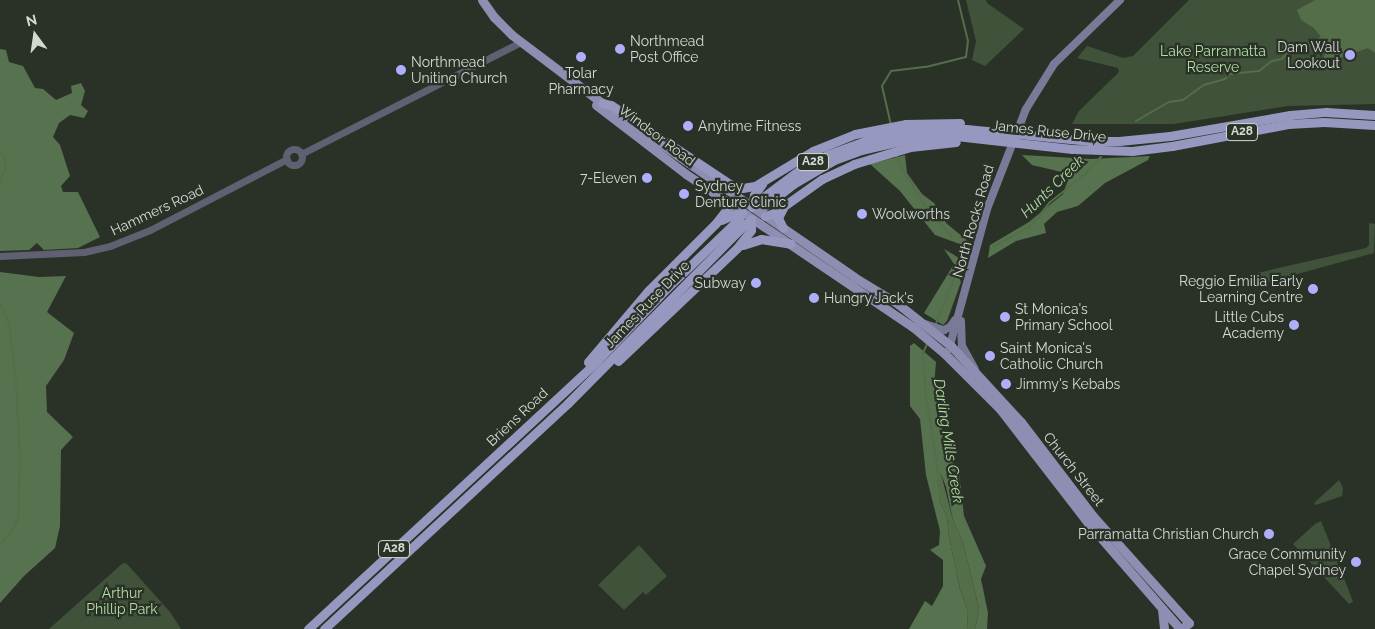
<!DOCTYPE html>
<style>
body{margin:0}
#map{position:relative;width:1375px;height:629px;overflow:hidden;background:#2a3228;font-family:Raleway,sans-serif}
div>[style]{position:absolute}
.green>*{inset:0;background:#405239}
.forest>*{inset:0;background:#57724e}
.water>*{inset:0;background:#536e49}
.stream>*{height:2px;margin:-1px;padding:0 1px;transform-origin:1px;border-radius:1px;background:#536e49}
.tertiary>*{height:7px;margin:-3.5px;padding:0 3.5px;transform-origin:3.5px;border-radius:3.5px;background:#5f6072}
.tertiary>.ring{margin:-3.5px;padding:0;box-sizing:content-box;background:none;border:7px solid #5f6072;border-radius:50%}
.secondary>*{height:8px;margin:-4px;padding:0 4px;transform-origin:4px;border-radius:4px;background:#797a97}
.primary>*{height:9px;margin:-4.5px;padding:0 4.5px;transform-origin:4.5px;border-radius:4.5px;background:#8e8eb3}
.trunk>*{height:9px;margin:-4.5px;padding:0 4.5px;transform-origin:4.5px;border-radius:4.5px;background:#9798c0}
.dots>*{width:14px;height:14px;translate:-50% -50%;box-sizing:border-box;border:2px solid #2a3228;border-radius:50%}
span{translate:-50% -50%;white-space:nowrap;text-align:center;line-height:1.15;-webkit-text-stroke:4.5px #2a3228;paint-order:stroke}
.shield-label span{padding:1px 4px;background:#2a3228;border:1px solid;border-radius:4px;-webkit-text-stroke-width:0}
.shield-label{font-size:12px;color:#d4d9d2;font-weight:700}
.poi-label{font-size:14px;color:#d4d9d2}
.left{translate:0 -50%;text-align:left}
.right{translate:-100% -50%;text-align:right}
.park-label{font-size:14px;color:#b2dfa2}
.street-label{font-size:14px;color:#d4d9d2}
.water-label{font-size:15px;color:#aedb9f;font-style:italic}
.north{position:absolute;left:10px;top:10px;width:50px;height:50px;-webkit-text-stroke:4px #2a3228;paint-order:stroke;rotate:346deg;font-size:14px;font-weight:700;line-height:20px;text-align:center;color:#d4d9d2}
.north::after{content:'';display:block;margin:auto;width:18px;height:22px;background:#d4d9d2;clip-path:polygon(50% 0,100% 100%,50% 72%,0 100%)}
</style>
<div id="map">
<div class="green">
<i style="clip-path:polygon(966px 0,986px 0,987px 3px,1024px 29px,985px 66px,972px 60px,976px 41px)"></i>
<i style="clip-path:polygon(1189px 0,1375px 0,1375px 104px,1288px 106px,1174px 124px,1072px 124px,1079px 111px,1119px 72px,1118px 68px,1077px 58px,1087px 46px,1123px 58px,1133px 56px)"></i>
<i style="clip-path:polygon(1369px 223px,1375px 224px,1374px 253px,1261px 284px,1254px 278px,1253px 274px,1366px 248px,1369px 245px)"></i>
<i style="clip-path:polygon(1339px 480px,1343px 488px,1342px 496px,1316px 505px,1314px 503px)"></i>
<i style="clip-path:polygon(1321px 521px,1349px 591px,1353px 602px,1349px 604px,1293px 544px,1315px 524px)"></i>
<i style="clip-path:polygon(639px 545px,667px 576px,646px 595px,643px 592px,624px 610px,598px 585px)"></i>
<i style="clip-path:polygon(123px 563px,127px 564px,170px 612px,181px 629px,49px 629px)"></i>
</div>
<div class="forest">
<i style="clip-path:polygon(0 49px,6px 50px,9px 62px,23px 66px,35px 88px,43px 89px,56px 100px,72px 93px,71px 86px,81px 83px,85px 91px,81px 105px,88px 111px,84px 118px,70px 115px,59px 123px,53px 137px,60px 145px,70px 176px,61px 186px,63px 192px,78px 192px,100px 237px,78px 248px,44px 250px,37px 243px,29px 250px,0 251px)"></i>
<i style="clip-path:polygon(905px 155px,907px 173px,922px 194px,934px 203px,946px 223px,969px 242px,968px 247px,935px 235px,900px 191px,870px 164px)"></i>
<i style="clip-path:polygon(1022px 155px,1091px 159px,1150px 156px,1148px 160px,1105px 183px,1078px 206px,1057px 212px,1044px 224px,1046px 233px,1016px 241px,988px 258px,990px 245px,1029px 222px,1063px 194px,1070px 174px,1032px 165px)"></i>
<i style="clip-path:polygon(944px 249px,959px 258px,956px 271px,961px 282px,947px 321px,943px 325px,924px 313px,954px 264px)"></i>
<i style="clip-path:polygon(0 272px,39px 277px,66px 276px,47px 312px,74px 333px,64px 360px,46px 386px,47px 412px,73px 437px,61px 450px,60px 526px,55px 548px,24px 576px,0 603px)"></i>
<i style="clip-path:polygon(914px 343px,936px 362px,934px 386px,946px 450px,959px 471px,964px 516px,986px 566px,981px 579px,988px 613px,987px 629px,975px 629px,979px 609px,963px 542px,953px 520px,946px 487px,941px 474px,939px 499px,947px 518px,949px 537px,960px 589px,968px 612px,967px 629px,909px 629px,925px 601px,932px 606px,943px 586px,943px 560px,930px 550px,939px 545px,940px 531px,926px 475px,920px 419px,910px 406px,910px 346px)"></i>
</div>
<div class="water">
<i style="clip-path:polygon(1315px 0,1375px 0,1375px 53px,1368px 48px,1323px 64px,1325px 51px,1321px 37px,1314px 28px,1301px 20px,1297px 10px)"></i>
<i style="clip-path:polygon(941px 474px,953px 520px,963px 542px,979px 609px,975px 629px,967px 629px,968px 612px,960px 589px,949px 537px,947px 518px,939px 499px,937px 479px)"></i>
</div>
<div class="stream">
<i style="left:1136px;top:121px;width:38px;rotate:-30deg"></i>
<i style="left:1169px;top:102px;width:14px;rotate:-8deg"></i>
<i style="left:1183px;top:100px;width:26px;rotate:-36deg"></i>
<i style="left:1204px;top:85px;width:22px;rotate:-16deg"></i>
<i style="left:1225px;top:79px;width:7px;rotate:-45deg"></i>
<i style="left:1230px;top:74px;width:29px;rotate:-6deg"></i>
<i style="left:1259px;top:71px;width:16px;rotate:-38deg"></i>
<i style="left:1272px;top:61px;width:10px;rotate:-11deg"></i>
<i style="left:1282px;top:59px;width:11px;rotate:-49deg"></i>
<i style="left:1289px;top:51px;width:17px;rotate:-10deg"></i>
<i style="left:1306px;top:48px;width:21px;rotate:-35deg"></i>
<i style="left:891px;top:125px;width:40px;rotate:-103deg"></i>
<i style="left:882px;top:86px;width:17px;rotate:-59deg"></i>
<i style="left:891px;top:71px;width:35px;rotate:-7deg"></i>
<i style="left:926px;top:67px;width:41px;rotate:-14deg"></i>
<i style="left:966px;top:57px;width:16px;rotate:-83deg"></i>
<i style="left:968px;top:41px;width:42px;rotate:-103.7deg"></i>
<i style="left:0;top:152px;width:8px;rotate:50deg"></i>
<i style="left:5px;top:158px;width:10px;rotate:84deg"></i>
<i style="left:6px;top:168px;width:15px;rotate:113deg"></i>
<i style="left:896px;top:154px;width:8px;rotate:76deg"></i>
<i style="left:898px;top:162px;width:57px;rotate:58deg"></i>
<i style="left:928px;top:210px;width:36px;rotate:48deg"></i>
<i style="left:993px;top:247px;width:45px;rotate:-29.4deg"></i>
<i style="left:1032px;top:225px;width:28px;rotate:-52deg"></i>
<i style="left:1049px;top:203px;width:45px;rotate:-38.7deg"></i>
<i style="left:1084px;top:175px;width:25px;rotate:-47deg"></i>
<i style="left:959px;top:269px;width:7px;rotate:-45deg"></i>
<i style="left:0;top:302px;width:24px;rotate:68deg"></i>
<i style="left:9px;top:324px;width:55px;rotate:82.7deg"></i>
<i style="left:16px;top:379px;width:82px;rotate:87.2deg"></i>
<i style="left:20px;top:461px;width:58px;rotate:92deg"></i>
<i style="left:18px;top:519px;width:11px;rotate:117deg"></i>
<i style="left:13px;top:529px;width:21px;rotate:129deg"></i>
<i style="left:935px;top:326px;width:70px;rotate:-68.2deg"></i>
<i style="left:927px;top:344px;width:10px;rotate:114deg"></i>
<i style="left:923px;top:353px;width:43px;rotate:86deg"></i>
<i style="left:926px;top:396px;width:82px;rotate:80.9deg"></i>
</div>
<div class="tertiary">
<i class="ring" style="left:286px;top:149px;width:9px;height:9px"></i>
<i style="left:301px;top:154px;width:247px;rotate:-27deg"></i>
<i style="left:0;top:256px;width:84px;rotate:-2.7deg"></i>
<i style="left:84px;top:252px;width:27px;rotate:-13deg"></i>
<i style="left:110px;top:246px;width:43px;rotate:-21.8deg"></i>
<i style="left:150px;top:230px;width:154px;rotate:-27.4deg"></i>
</div>
<div class="secondary">
<i style="left:961px;top:321px;width:25px;rotate:88deg"></i>
<i style="left:962px;top:346px;width:26px;rotate:61deg"></i>
<i style="left:925px;top:324px;width:20px;rotate:18deg"></i>
<i style="left:944px;top:330px;width:7px;rotate:-27deg"></i>
<i style="left:950px;top:327px;width:9px;rotate:-54deg"></i>
<i style="left:949px;top:349px;width:145px;rotate:-74.8deg"></i>
<i style="left:987px;top:209px;width:107px;rotate:-68.7deg"></i>
<i style="left:1026px;top:109px;width:53px;rotate:-58.1deg"></i>
<i style="left:1054px;top:64px;width:92px;rotate:-44.1deg"></i>
</div>
<div class="primary">
<i style="left:482px;top:0;width:21px;rotate:55deg"></i>
<i style="left:494px;top:17px;width:25px;rotate:45deg"></i>
<i style="left:512px;top:35px;width:123px;rotate:37.1deg"></i>
<i style="left:610px;top:109px;width:296px;rotate:34.5deg"></i>
<i style="left:854px;top:277px;width:52px;rotate:31.5deg"></i>
<i style="left:898px;top:304px;width:68px;rotate:38.4deg"></i>
<i style="left:951px;top:346px;width:103px;rotate:47.4deg"></i>
<i style="left:1021px;top:422px;width:117px;rotate:52.6deg"></i>
<i style="left:1092px;top:515px;width:145px;rotate:48.1deg"></i>
<i style="left:1189px;top:623px;width:10px;rotate:143deg"></i>
<i style="left:596px;top:105px;width:113px;rotate:37.5deg"></i>
<i style="left:686px;top:174px;width:274px;rotate:34deg"></i>
<i style="left:913px;top:327px;width:42px;rotate:40.2deg"></i>
<i style="left:945px;top:354px;width:78px;rotate:45deg"></i>
<i style="left:1000px;top:409px;width:144px;rotate:52.3deg"></i>
<i style="left:1088px;top:523px;width:140px;rotate:49deg"></i>
<i style="left:1162px;top:609px;width:20px;rotate:84deg"></i>
</div>
<div class="trunk">
<i style="left:602px;top:103px;width:9px;rotate:13deg"></i>
<i style="left:611px;top:105px;width:143px;rotate:33.6deg"></i>
<i style="left:730px;top:184px;width:13px;rotate:18deg"></i>
<i style="left:742px;top:188px;width:13px;rotate:-9deg"></i>
<i style="left:755px;top:186px;width:68px;rotate:-31.1deg"></i>
<i style="left:813px;top:151px;width:45px;rotate:-22deg"></i>
<i style="left:855px;top:134px;width:52px;rotate:-11.1deg"></i>
<i style="left:906px;top:124px;width:54px;rotate:-1.1deg"></i>
<i style="left:758px;top:201px;width:54px;rotate:-36.7deg"></i>
<i style="left:801px;top:169px;width:30px;rotate:-28deg"></i>
<i style="left:827px;top:155px;width:40px;rotate:-20.2deg"></i>
<i style="left:865px;top:141px;width:43px;rotate:-13.4deg"></i>
<i style="left:907px;top:131px;width:59px;rotate:-1.9deg"></i>
<i style="left:966px;top:129px;width:125px;rotate:5.5deg"></i>
<i style="left:1090px;top:141px;width:29px"></i>
<i style="left:1119px;top:141px;width:51px;rotate:-5.6deg"></i>
<i style="left:1170px;top:136px;width:122px;rotate:-9.9deg"></i>
<i style="left:1290px;top:115px;width:36px;rotate:-5deg"></i>
<i style="left:1326px;top:112px;width:49px;rotate:3.5deg"></i>
<i style="left:765px;top:206px;width:36px;rotate:-38deg"></i>
<i style="left:793px;top:184px;width:48px;rotate:-30.3deg"></i>
<i style="left:834px;top:160px;width:29px;rotate:-20deg"></i>
<i style="left:861px;top:150px;width:49px;rotate:-12.9deg"></i>
<i style="left:909px;top:139px;width:47px;rotate:-3.7deg"></i>
<i style="left:956px;top:136px;width:117px;rotate:6.4deg"></i>
<i style="left:1072px;top:149px;width:60px;rotate:1.9deg"></i>
<i style="left:1132px;top:151px;width:40px;rotate:-7.1deg"></i>
<i style="left:1172px;top:146px;width:118px;rotate:-10.7deg"></i>
<i style="left:1288px;top:124px;width:36px;rotate:-3deg"></i>
<i style="left:1324px;top:122px;width:51px;rotate:3.4deg"></i>
<i style="left:752px;top:207px;width:12px;rotate:-81deg"></i>
<i style="left:754px;top:195px;width:14px;rotate:-54deg"></i>
<i style="left:783px;top:208px;width:11px;rotate:117deg"></i>
<i style="left:778px;top:218px;width:11px;rotate:63deg"></i>
<i style="left:765px;top:216px;width:9px;rotate:-18deg"></i>
<i style="left:774px;top:213px;width:59px;rotate:-35.3deg"></i>
<i style="left:822px;top:179px;width:35px;rotate:-25deg"></i>
<i style="left:854px;top:164px;width:59px;rotate:-16.9deg"></i>
<i style="left:910px;top:147px;width:46px;rotate:-6.2deg"></i>
<i style="left:721px;top:220px;width:13px;rotate:-23deg"></i>
<i style="left:733px;top:215px;width:10px;rotate:-11deg"></i>
<i style="left:743px;top:245px;width:19px;rotate:-18deg"></i>
<i style="left:761px;top:239px;width:30px;rotate:9deg"></i>
<i style="left:618px;top:361px;width:164px;rotate:-43.5deg"></i>
<i style="left:737px;top:248px;width:23px;rotate:-52deg"></i>
<i style="left:751px;top:230px;width:11px;rotate:-90deg"></i>
<i style="left:588px;top:362px;width:93px;rotate:-49.8deg"></i>
<i style="left:648px;top:291px;width:96px;rotate:-45deg"></i>
<i style="left:716px;top:223px;width:18px;rotate:-52deg"></i>
<i style="left:727px;top:209px;width:7px;rotate:-98deg"></i>
<i style="left:308px;top:629px;width:394px;rotate:-42.8deg"></i>
<i style="left:597px;top:361px;width:101px;rotate:-46.2deg"></i>
<i style="left:667px;top:288px;width:100px;rotate:-43.8deg"></i>
<i style="left:324px;top:629px;width:333px;rotate:-42.8deg"></i>
<i style="left:568px;top:403px;width:253px;rotate:-45.3deg"></i>
</div>
<div class="dots">
<i style="left:620px;top:49px;background:#afaefa"></i>
<i style="left:1350px;top:55px;background:#afaefa"></i>
<i style="left:581px;top:57px;background:#afaefa"></i>
<i style="left:401px;top:70px;background:#afaefa"></i>
<i style="left:688px;top:126px;background:#afaefa"></i>
<i style="left:647px;top:178px;background:#afaefa"></i>
<i style="left:684px;top:194px;background:#afaefa"></i>
<i style="left:862px;top:214px;background:#afaefa"></i>
<i style="left:756px;top:283px;background:#afaefa"></i>
<i style="left:1313px;top:289px;background:#afaefa"></i>
<i style="left:814px;top:298px;background:#afaefa"></i>
<i style="left:1005px;top:317px;background:#afaefa"></i>
<i style="left:1294px;top:325px;background:#afaefa"></i>
<i style="left:990px;top:356px;background:#afaefa"></i>
<i style="left:1006px;top:384px;background:#afaefa"></i>
<i style="left:1269px;top:534px;background:#afaefa"></i>
<i style="left:1356px;top:562px;background:#afaefa"></i>
</div>
<div class="shield-label">
<span style="left:1242px;top:132px">A28</span>
<span style="left:813px;top:162px">A28</span>
<span style="left:394px;top:549px">A28</span>
</div>
<div class="poi-label">
<span class="left" style="left:630px;top:49px">Northmead<br>Post Office</span>
<span class="right" style="left:1340px;top:55px">Dam Wall<br>Lookout</span>
<span class="left" style="left:411px;top:70px">Northmead<br>Uniting Church</span>
<span style="left:581px;top:81px">Tolar<br>Pharmacy</span>
<span class="left" style="left:698px;top:126px">Anytime Fitness</span>
<span class="right" style="left:637px;top:178px">7-Eleven</span>
<span class="left" style="left:695px;top:194px">Sydney<br>Denture Clinic</span>
<span class="left" style="left:872px;top:214px">Woolworths</span>
<span class="right" style="left:1303px;top:289px">Reggio Emilia Early<br>Learning Centre</span>
<span class="right" style="left:746px;top:283px">Subway</span>
<span class="left" style="left:824px;top:298px">Hungry Jack's</span>
<span class="left" style="left:1015px;top:317px">St Monica's<br>Primary School</span>
<span class="right" style="left:1284px;top:325px">Little Cubs<br>Academy</span>
<span class="left" style="left:1000px;top:356px">Saint Monica's<br>Catholic Church</span>
<span class="left" style="left:1016px;top:384px">Jimmy's Kebabs</span>
<span class="right" style="left:1259px;top:534px">Parramatta Christian Church</span>
<span class="right" style="left:1346px;top:562px">Grace Community<br>Chapel Sydney</span>
</div>
<div class="park-label">
<span style="left:1213px;top:59px">Lake Parramatta<br>Reserve</span>
<span style="left:122px;top:601px">Arthur<br>Phillip Park</span>
</div>
<div class="street-label">
<span style="left:1049px;top:131px;rotate:6deg">James Ruse Drive</span>
<span style="left:657px;top:135px;rotate:37deg">Windsor Road</span>
<span style="left:157px;top:210px;rotate:-25deg">Hammers Road</span>
<span style="left:973px;top:221px;rotate:-74deg">North Rocks Road</span>
<span style="left:647px;top:304px;rotate:-46deg">James Ruse Drive</span>
<span style="left:517px;top:417px;rotate:-43deg">Briens Road</span>
<span style="left:1074px;top:469px;rotate:52deg">Church Street</span>
</div>
<div class="water-label">
<span style="left:1053px;top:187px;rotate:-44deg">Hunts Creek</span>
<span style="left:948px;top:441px;rotate:81deg">Darling Mills Creek</span>
</div>
<div class="north">N</div>
</div>
